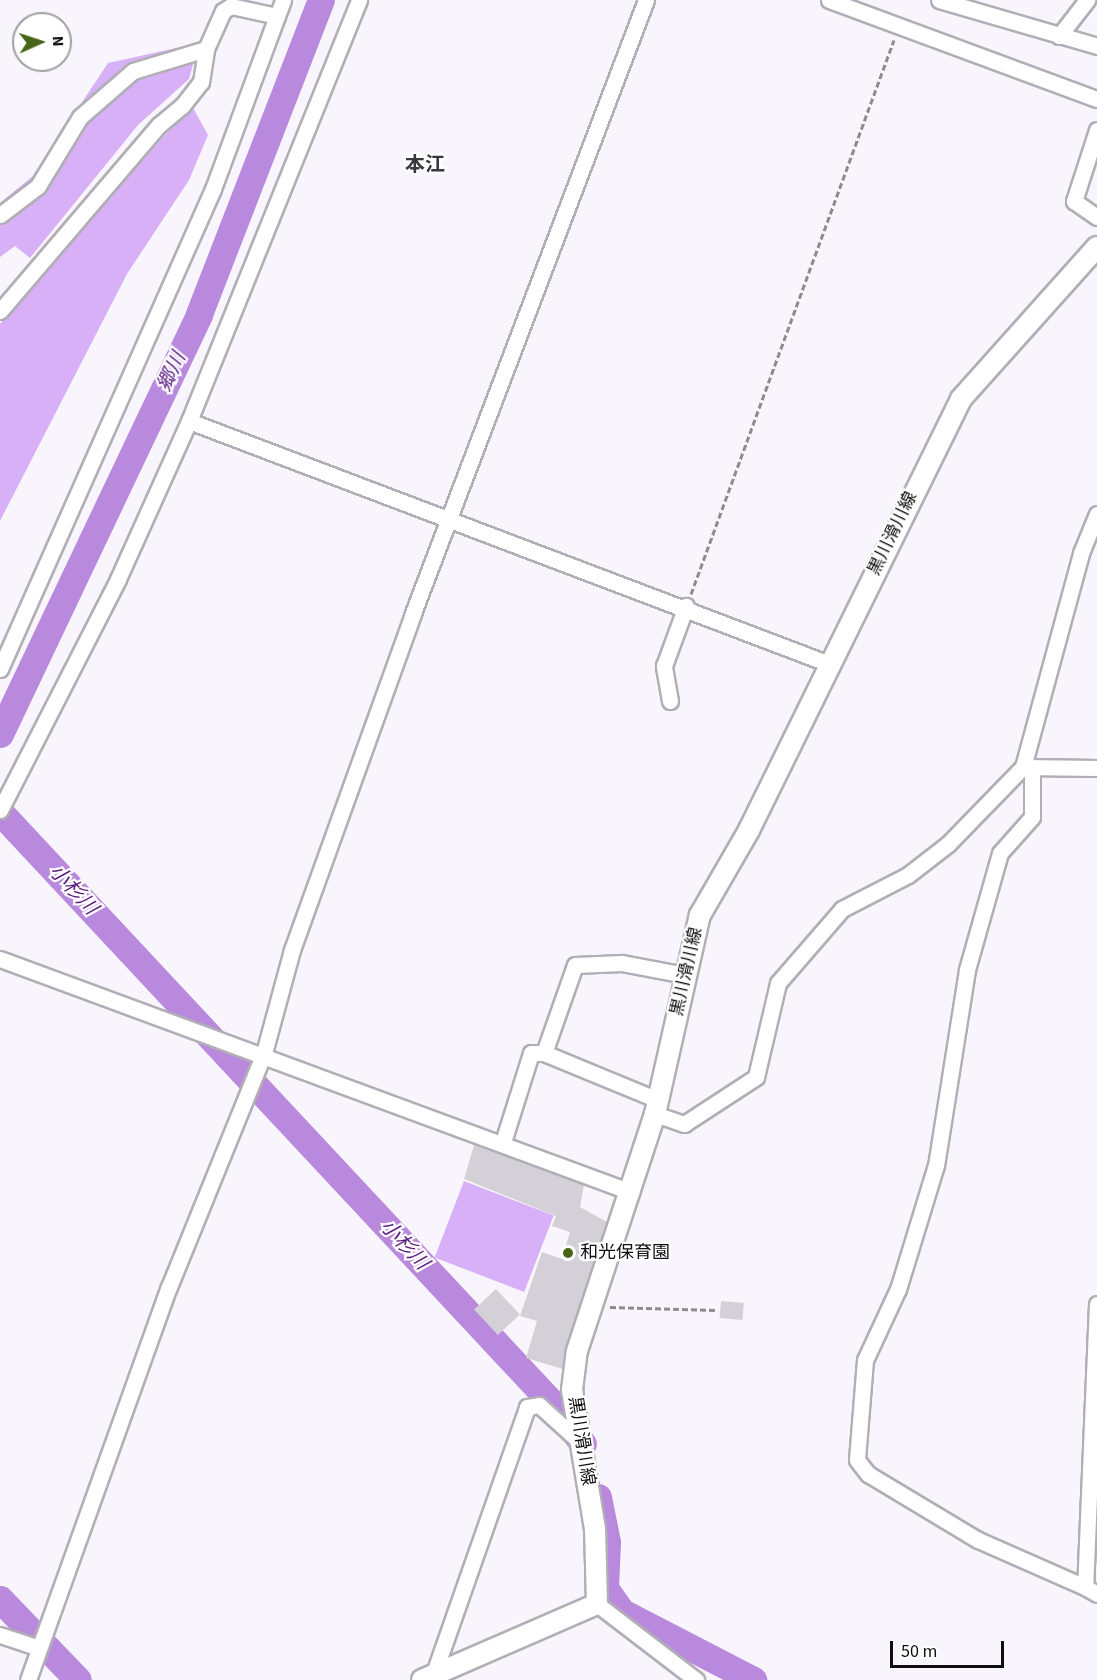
<!DOCTYPE html>
<meta charset="utf-8">
<style>
body{margin:0}
#map{position:relative;width:1097px;height:1680px;overflow:hidden;background:#f9f5fc;font-family:"Source Sans 3","Noto Sans JP",sans-serif}
div>[style]{position:absolute}
.green>*{inset:0;background:#d7b0f7;transform-origin:0 0}
.river>*{height:27px;margin:-13.5px;padding:0 13.5px;transform-origin:13.5px;border-radius:13.5px;background:#b989de}
.building>*{inset:0;background:#d4d0d7;transform-origin:0 0}
.path>*{height:3px;margin-top:-1.5px;transform-origin:0;background:repeating-linear-gradient(90deg,#8d8b8f 0 6px,transparent 0 9px)}
.roads{filter:drop-shadow(2px 0 #b2aeb5) drop-shadow(-2px 0 #b2aeb5) drop-shadow(0 2px #b2aeb5) drop-shadow(0 -2px #b2aeb5)}
.minor>*{height:15px;margin:-7.5px;padding:0 7.5px;transform-origin:7.5px;border-radius:7.5px;background:#fff}
.major>*{height:20px;margin:-10px;padding:0 10px;transform-origin:10px;border-radius:10px;background:#fff}
.dots>*{width:16px;height:16px;translate:-50% -50%;box-sizing:border-box;border:3px solid #fff;border-radius:50%}
span{translate:-50% -50%;white-space:nowrap;text-align:center;line-height:1.15;-webkit-text-stroke:4.5px #fff;paint-order:stroke}
.street-label{font-size:18px;color:#0f0e10}
.poi-label{font-size:18px;color:#0f0e10}
.left{translate:0 -50%;text-align:left}
.neighbourhood-label{font-size:20px;color:#3a373d;font-weight:700}
.water-label{font-size:20px;color:#5a1b80;font-style:italic}
.north{position:absolute;left:12px;top:12px;width:60px;height:60px;box-sizing:border-box;background:#fff;border:2px solid #9f9f9f;border-radius:50%;rotate:87deg;font-size:16px;font-weight:700;line-height:24px;text-align:center;color:#0f0e10}
.north::after{content:'';display:block;margin:auto;width:21px;height:27px;background:#466519;clip-path:polygon(50% 0,100% 100%,50% 72%,0 100%)}
.scale{position:absolute;left:890px;top:1641px;width:114px;height:27px;box-sizing:border-box;border:3px solid #0f0e10;border-top:0;padding-left:8px;font-size:18px;line-height:21px;white-space:nowrap;color:#0f0e10;-webkit-text-stroke:4px #fff;paint-order:stroke}
</style>
<div id="map">
<div class="green">
<i style="clip-path:polygon(199px 43px,189px 79px,138px 125px,30px 258px,15px 246px,0 257px,0 203px,33px 176px,108px 63px)"></i>
<i style="clip-path:polygon(192px 106px,208px 135px,189px 180px,127px 274px,0 521px,0 324px,53px 256px)"></i>
<i style="left:464px;top:1181px;width:96px;height:82px;rotate:21deg"></i>
</div>
<div class="river">
<i style="left:0;top:734px;width:465px;rotate:-64.6deg"></i>
<i style="left:199px;top:314px;width:337px;rotate:-68.8deg"></i>
<i style="left:0;top:812px;width:806px;rotate:46.96deg"></i>
<i style="left:550px;top:1401px;width:54px;rotate:52.5deg"></i>
<i style="left:598px;top:1497px;width:46px;rotate:78.7deg"></i>
<i style="left:607px;top:1542px;width:46px;rotate:92.5deg"></i>
<i style="left:605px;top:1588px;width:29px;rotate:55deg"></i>
<i style="left:622px;top:1612px;width:148px;rotate:27.4deg"></i>
<i style="left:0;top:1599px;width:112px;rotate:46.1deg"></i>
</div>
<div class="building">
<i style="clip-path:polygon(474px 1145px,584px 1185px,580px 1207px,607px 1222px,563px 1369px,526px 1358px,537px 1321px,520px 1316px,542px 1252px,562px 1259px,570px 1232px,552px 1226px,556px 1216px,464px 1179px)"></i>
<i style="left:496px;top:1289px;width:35px;height:30px;rotate:47deg"></i>
<i style="left:721px;top:1301px;width:23px;height:17px;rotate:5deg"></i>
</div>
<div class="path">
<i style="left:691px;top:594px;width:590px;rotate:-69.88deg"></i>
<i style="left:610px;top:1307px;width:105px;rotate:1.6deg"></i>
</div>
<div class="roads">
<div class="minor">
<i style="left:829px;top:0;width:286px;rotate:20.3deg"></i>
<i style="left:939px;top:0;width:165px;rotate:16.2deg"></i>
<i style="left:1059px;top:36px;width:46px;rotate:-52.1deg"></i>
<i style="left:1097px;top:130px;width:75px;rotate:107.9deg"></i>
<i style="left:1074px;top:201px;width:28px;rotate:35deg"></i>
<i style="left:0;top:215px;width:48px;rotate:-37.3deg"></i>
<i style="left:38px;top:186px;width:81px;rotate:-58.7deg"></i>
<i style="left:80px;top:117px;width:70px;rotate:-41deg"></i>
<i style="left:133px;top:71px;width:76px;rotate:-16.8deg"></i>
<i style="left:206px;top:49px;width:42px;rotate:-65.9deg"></i>
<i style="left:223px;top:11px;width:9px;rotate:-32deg"></i>
<i style="left:231px;top:6px;width:47px;rotate:12.3deg"></i>
<i style="left:277px;top:16px;width:17px;rotate:-69deg"></i>
<i style="left:0;top:311px;width:245px;rotate:-49.5deg"></i>
<i style="left:159px;top:125px;width:30px;rotate:-40deg"></i>
<i style="left:182px;top:106px;width:31px;rotate:-52deg"></i>
<i style="left:201px;top:82px;width:33px;rotate:-81deg"></i>
<i style="left:189px;top:421px;width:688px;rotate:20.78deg"></i>
<i style="left:0;top:669px;width:525px;rotate:-66.07deg"></i>
<i style="left:213px;top:189px;width:184px;rotate:-69.7deg"></i>
<i style="left:670px;top:701px;width:36px;rotate:-100deg"></i>
<i style="left:664px;top:666px;width:64px;rotate:-69.9deg"></i>
<i style="left:1023px;top:767px;width:222px;rotate:-74.8deg"></i>
<i style="left:1081px;top:553px;width:42px;rotate:-67.7deg"></i>
<i style="left:1032px;top:768px;width:49px;rotate:90deg"></i>
<i style="left:1032px;top:817px;width:48px;rotate:131.6deg"></i>
<i style="left:1000px;top:853px;width:122px;rotate:105.8deg"></i>
<i style="left:967px;top:970px;width:197px;rotate:99deg"></i>
<i style="left:936px;top:1165px;width:130px;rotate:107deg"></i>
<i style="left:898px;top:1289px;width:78px;rotate:114.9deg"></i>
<i style="left:865px;top:1360px;width:100px;rotate:94.6deg"></i>
<i style="left:857px;top:1460px;width:18px;rotate:52deg"></i>
<i style="left:868px;top:1474px;width:128px;rotate:31deg"></i>
<i style="left:978px;top:1540px;width:117px;rotate:23.7deg"></i>
<i style="left:0;top:810px;width:259px;rotate:-62.9deg"></i>
<i style="left:118px;top:579px;width:173px;rotate:-65.8deg"></i>
<i style="left:189px;top:421px;width:454px;rotate:-68deg"></i>
<i style="left:0;top:959px;width:673px;rotate:20.27deg"></i>
<i style="left:544px;top:1053px;width:93px;rotate:-70.6deg"></i>
<i style="left:575px;top:965px;width:47px;rotate:-2.4deg"></i>
<i style="left:622px;top:963px;width:64px;rotate:10.8deg"></i>
<i style="left:655px;top:1114px;width:31px;rotate:19deg"></i>
<i style="left:684px;top:1124px;width:86px;rotate:-33.1deg"></i>
<i style="left:756px;top:1077px;width:97px;rotate:-76.8deg"></i>
<i style="left:778px;top:983px;width:98px;rotate:-49.1deg"></i>
<i style="left:842px;top:909px;width:74px;rotate:-27.3deg"></i>
<i style="left:908px;top:875px;width:51px;rotate:-37.8deg"></i>
<i style="left:948px;top:844px;width:107px;rotate:-45.8deg"></i>
<i style="left:1023px;top:767px;width:74px;rotate:0.8deg"></i>
<i style="left:503px;top:1142px;width:93px;rotate:-72.5deg"></i>
<i style="left:531px;top:1053px;width:13px"></i>
<i style="left:544px;top:1053px;width:123px;rotate:22.4deg"></i>
<i style="left:1097px;top:1304px;width:283px;rotate:92.4deg"></i>
<i style="left:1085px;top:1587px;width:14px;rotate:30deg"></i>
<i style="left:597px;top:1604px;width:125px;rotate:37.5deg"></i>
<i style="left:0;top:1635px;width:41px;rotate:18.4deg"></i>
<i style="left:433px;top:1676px;width:285px;rotate:-70.7deg"></i>
<i style="left:527px;top:1407px;width:12px;rotate:-9deg"></i>
<i style="left:539px;top:1405px;width:55px;rotate:42.1deg"></i>
<i style="left:28px;top:1680px;width:418px;rotate:-70.3deg"></i>
<i style="left:169px;top:1287px;width:253px;rotate:-67.9deg"></i>
<i style="left:264px;top:1053px;width:107px;rotate:-74.8deg"></i>
<i style="left:292px;top:950px;width:358px;rotate:-70.2deg"></i>
<i style="left:413px;top:613px;width:656px;rotate:-69.19deg"></i>
</div>
<div class="major">
<i style="left:422px;top:1680px;width:191px;rotate:-23.5deg"></i>
<i style="left:597px;top:1604px;width:75px;rotate:-91.5deg"></i>
<i style="left:595px;top:1529px;width:141px;rotate:-99.4deg"></i>
<i style="left:572px;top:1390px;width:39px;rotate:-83deg"></i>
<i style="left:577px;top:1351px;width:250px;rotate:-71.8deg"></i>
<i style="left:655px;top:1114px;width:204px;rotate:-77.3deg"></i>
<i style="left:700px;top:915px;width:98px;rotate:-60deg"></i>
<i style="left:749px;top:830px;width:480px;rotate:-63.8deg"></i>
<i style="left:961px;top:399px;width:204px;rotate:-48.2deg"></i>
</div>
</div>
<div class="dots">
<i style="left:568px;top:1253px;background:#466519"></i>
</div>
<div class="street-label">
<span style="left:893px;top:534px;rotate:-64deg">黒川滑川線</span>
<span style="left:687px;top:972px;rotate:-77deg">黒川滑川線</span>
<span style="left:581px;top:1441px;rotate:81deg">黒川滑川線</span>
</div>
<div class="poi-label">
<span class="left" style="left:580px;top:1253px">和光保育園</span>
</div>
<div class="neighbourhood-label">
<span style="left:425px;top:165px">本江</span>
</div>
<div class="water-label">
<span style="left:172px;top:372px;rotate:-65deg">郷川</span>
<span style="left:73px;top:890px;rotate:47deg">小杉川</span>
<span style="left:404px;top:1245px;rotate:47deg">小杉川</span>
</div>
<div class="north">N</div>
<div class="scale">50 m</div>
</div>
